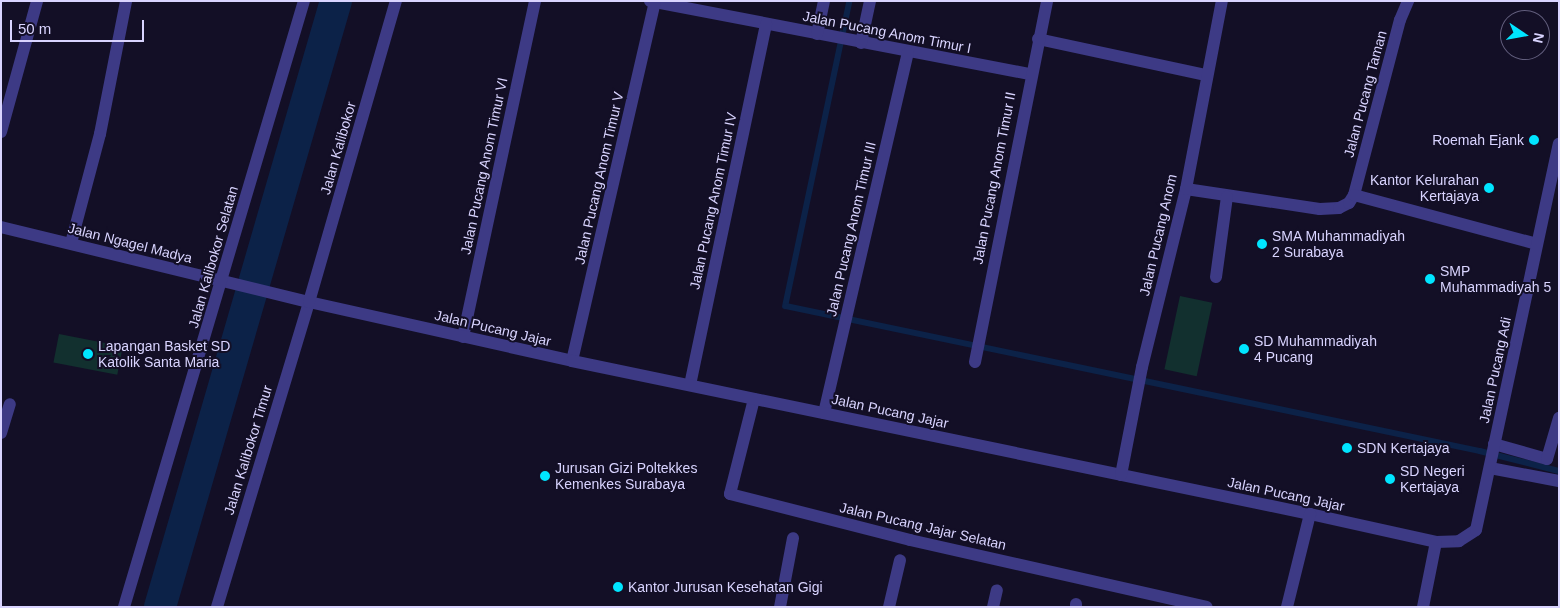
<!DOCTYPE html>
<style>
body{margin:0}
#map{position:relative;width:1560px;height:608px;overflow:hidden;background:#130f26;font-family:Helvetica,sans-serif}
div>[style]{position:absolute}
.green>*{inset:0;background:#12302f;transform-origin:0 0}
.stream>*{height:5.5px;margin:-2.75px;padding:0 2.75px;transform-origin:2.75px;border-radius:2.75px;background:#0c2248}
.river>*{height:32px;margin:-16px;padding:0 16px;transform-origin:16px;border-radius:16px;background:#0c2248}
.minor>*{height:12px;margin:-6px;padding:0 6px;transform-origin:6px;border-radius:6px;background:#3d3a85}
.tertiary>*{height:12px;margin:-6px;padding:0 6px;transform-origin:6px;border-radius:6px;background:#3d3a85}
.dots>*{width:14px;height:14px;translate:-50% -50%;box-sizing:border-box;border:2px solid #130f26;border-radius:50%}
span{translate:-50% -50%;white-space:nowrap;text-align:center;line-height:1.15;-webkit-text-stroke:4px #130f26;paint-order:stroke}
.street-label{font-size:14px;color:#d9d4ff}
.poi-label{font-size:14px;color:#d9d4ff}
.right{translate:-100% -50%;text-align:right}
.left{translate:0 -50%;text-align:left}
.frame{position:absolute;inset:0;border:2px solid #d9d4ff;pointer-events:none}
.north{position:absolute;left:1500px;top:10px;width:50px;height:50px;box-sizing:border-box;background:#130f26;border:1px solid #625e7d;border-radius:50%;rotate:102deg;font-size:14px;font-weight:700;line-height:20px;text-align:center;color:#d9d4ff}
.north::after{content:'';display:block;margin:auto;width:18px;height:22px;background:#00e5ff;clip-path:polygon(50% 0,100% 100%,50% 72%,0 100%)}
.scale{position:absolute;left:10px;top:20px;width:134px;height:22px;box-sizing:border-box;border:2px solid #d9d4ff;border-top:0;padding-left:6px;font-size:15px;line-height:18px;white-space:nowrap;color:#d9d4ff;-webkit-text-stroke:4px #130f26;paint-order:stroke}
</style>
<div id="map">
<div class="green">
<i style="left:1180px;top:296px;width:33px;height:75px;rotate:12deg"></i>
<i style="left:59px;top:334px;width:65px;height:29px;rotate:11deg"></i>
</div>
<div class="stream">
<i style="left:850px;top:1px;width:312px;rotate:101.9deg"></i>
<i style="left:786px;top:306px;width:709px;rotate:11.8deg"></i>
<i style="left:1480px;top:451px;width:81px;rotate:14.2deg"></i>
</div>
<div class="river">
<i style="left:160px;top:607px;width:631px;rotate:-73.81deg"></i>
</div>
<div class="minor">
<i style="left:650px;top:1px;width:387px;rotate:10.9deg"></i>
<i style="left:817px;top:34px;width:34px;rotate:-78deg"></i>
<i style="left:1038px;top:39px;width:172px;rotate:12.1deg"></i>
<i style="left:861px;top:43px;width:43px;rotate:-77.9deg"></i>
<i style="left:1px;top:132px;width:136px;rotate:-74.6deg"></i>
<i style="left:1186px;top:189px;width:135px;rotate:8.5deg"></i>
<i style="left:1320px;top:209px;width:19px;rotate:-3deg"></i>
<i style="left:1339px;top:208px;width:11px;rotate:-27deg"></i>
<i style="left:1349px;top:203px;width:9px;rotate:-58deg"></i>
<i style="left:1354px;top:195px;width:181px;rotate:-75.3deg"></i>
<i style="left:1400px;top:20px;width:21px;rotate:-67deg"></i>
<i style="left:1354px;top:195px;width:189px;rotate:15deg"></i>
<i style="left:71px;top:243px;width:113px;rotate:-75.1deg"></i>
<i style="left:100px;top:134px;width:136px;rotate:-78.9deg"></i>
<i style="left:1216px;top:277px;width:81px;rotate:-82.2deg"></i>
<i style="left:463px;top:337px;width:344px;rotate:-77.9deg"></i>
<i style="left:572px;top:361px;width:368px;rotate:-77deg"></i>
<i style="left:975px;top:362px;width:368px;rotate:-78.7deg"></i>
<i style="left:690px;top:385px;width:369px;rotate:-78.1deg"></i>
<i style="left:754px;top:399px;width:98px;rotate:104.2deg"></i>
<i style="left:730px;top:494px;width:186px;rotate:14.3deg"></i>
<i style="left:910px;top:540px;width:304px;rotate:12.7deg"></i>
<i style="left:824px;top:413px;width:370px;rotate:-76.9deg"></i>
<i style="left:1px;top:433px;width:30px;rotate:-73deg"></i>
<i style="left:1494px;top:444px;width:55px;rotate:15.8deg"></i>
<i style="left:1547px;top:459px;width:43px;rotate:-73.7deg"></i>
<i style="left:1490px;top:468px;width:70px;rotate:10.7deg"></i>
<i style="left:1310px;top:514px;width:129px;rotate:12.5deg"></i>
<i style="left:1436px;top:542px;width:23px;rotate:-2deg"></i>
<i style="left:1459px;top:541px;width:20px;rotate:-33deg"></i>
<i style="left:1476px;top:530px;width:395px;rotate:-77.9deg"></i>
<i style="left:217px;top:607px;width:319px;rotate:-73.2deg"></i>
<i style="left:780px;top:607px;width:70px;rotate:-79.3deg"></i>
<i style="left:889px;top:607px;width:48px;rotate:-76.8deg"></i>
<i style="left:993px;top:607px;width:17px;rotate:-77deg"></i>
<i style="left:1076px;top:607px;width:3px;rotate:-90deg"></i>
<i style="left:1423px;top:607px;width:66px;rotate:-78.7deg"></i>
</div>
<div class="tertiary">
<i style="left:1px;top:227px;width:317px;rotate:13.7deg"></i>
<i style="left:309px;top:302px;width:270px;rotate:12.6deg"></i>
<i style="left:572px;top:361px;width:754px;rotate:11.71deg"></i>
<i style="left:1310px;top:514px;width:96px;rotate:103.9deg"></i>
<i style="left:309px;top:302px;width:313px;rotate:-73.9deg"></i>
<i style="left:1121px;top:475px;width:110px;rotate:-79deg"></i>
<i style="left:1142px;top:367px;width:183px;rotate:-76.1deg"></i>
<i style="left:1186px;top:189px;width:191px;rotate:-79.2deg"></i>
<i style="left:124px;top:607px;width:632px;rotate:-73.46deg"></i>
</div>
<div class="dots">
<i style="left:1534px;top:140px;background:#00e5ff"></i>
<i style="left:1489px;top:188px;background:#00e5ff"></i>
<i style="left:1262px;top:244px;background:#00e5ff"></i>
<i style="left:1430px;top:279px;background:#00e5ff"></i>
<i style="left:1244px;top:349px;background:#00e5ff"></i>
<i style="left:88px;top:354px;background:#00e5ff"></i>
<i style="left:1347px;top:448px;background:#00e5ff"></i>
<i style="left:545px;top:476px;background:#00e5ff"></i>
<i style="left:1390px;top:479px;background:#00e5ff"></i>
<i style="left:618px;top:587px;background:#00e5ff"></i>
</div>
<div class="street-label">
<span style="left:887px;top:32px;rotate:11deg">Jalan Pucang Anom Timur I</span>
<span style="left:1365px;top:94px;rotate:-75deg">Jalan Pucang Taman</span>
<span style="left:338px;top:148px;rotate:-74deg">Jalan Kalibokor</span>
<span style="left:484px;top:166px;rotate:-78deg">Jalan Pucang Anom Timur VI</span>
<span style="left:599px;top:178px;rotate:-77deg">Jalan Pucang Anom Timur V</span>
<span style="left:994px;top:178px;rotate:-79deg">Jalan Pucang Anom Timur II</span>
<span style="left:713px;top:201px;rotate:-78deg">Jalan Pucang Anom Timur IV</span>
<span style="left:851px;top:229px;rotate:-77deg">Jalan Pucang Anom Timur III</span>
<span style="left:1158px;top:235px;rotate:-77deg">Jalan Pucang Anom</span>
<span style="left:130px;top:243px;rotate:14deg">Jalan Ngagel Madya</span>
<span style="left:213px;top:257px;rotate:-74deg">Jalan Kalibokor Selatan</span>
<span style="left:493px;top:328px;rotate:13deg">Jalan Pucang Jajar</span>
<span style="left:1495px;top:370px;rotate:-78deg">Jalan Pucang Adi</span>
<span style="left:890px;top:411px;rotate:12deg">Jalan Pucang Jajar</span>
<span style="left:248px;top:450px;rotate:-73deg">Jalan Kalibokor Timur</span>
<span style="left:1286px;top:494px;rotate:12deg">Jalan Pucang Jajar</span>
<span style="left:923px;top:526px;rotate:13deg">Jalan Pucang Jajar Selatan</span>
</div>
<div class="poi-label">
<span class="right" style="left:1524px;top:140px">Roemah Ejank</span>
<span class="right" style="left:1479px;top:188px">Kantor Kelurahan<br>Kertajaya</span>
<span class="left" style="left:1272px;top:244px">SMA Muhammadiyah<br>2 Surabaya</span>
<span class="left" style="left:1440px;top:279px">SMP<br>Muhammadiyah 5</span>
<span class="left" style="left:1254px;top:349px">SD Muhammadiyah<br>4 Pucang</span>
<span class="left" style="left:98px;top:354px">Lapangan Basket SD<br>Katolik Santa Maria</span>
<span class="left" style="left:1357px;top:448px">SDN Kertajaya</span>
<span class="left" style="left:555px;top:476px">Jurusan Gizi Poltekkes<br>Kemenkes Surabaya</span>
<span class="left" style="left:1400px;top:479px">SD Negeri<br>Kertajaya</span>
<span class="left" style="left:628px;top:587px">Kantor Jurusan Kesehatan Gigi</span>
</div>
<div class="frame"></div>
<div class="north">N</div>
<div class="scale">50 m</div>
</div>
